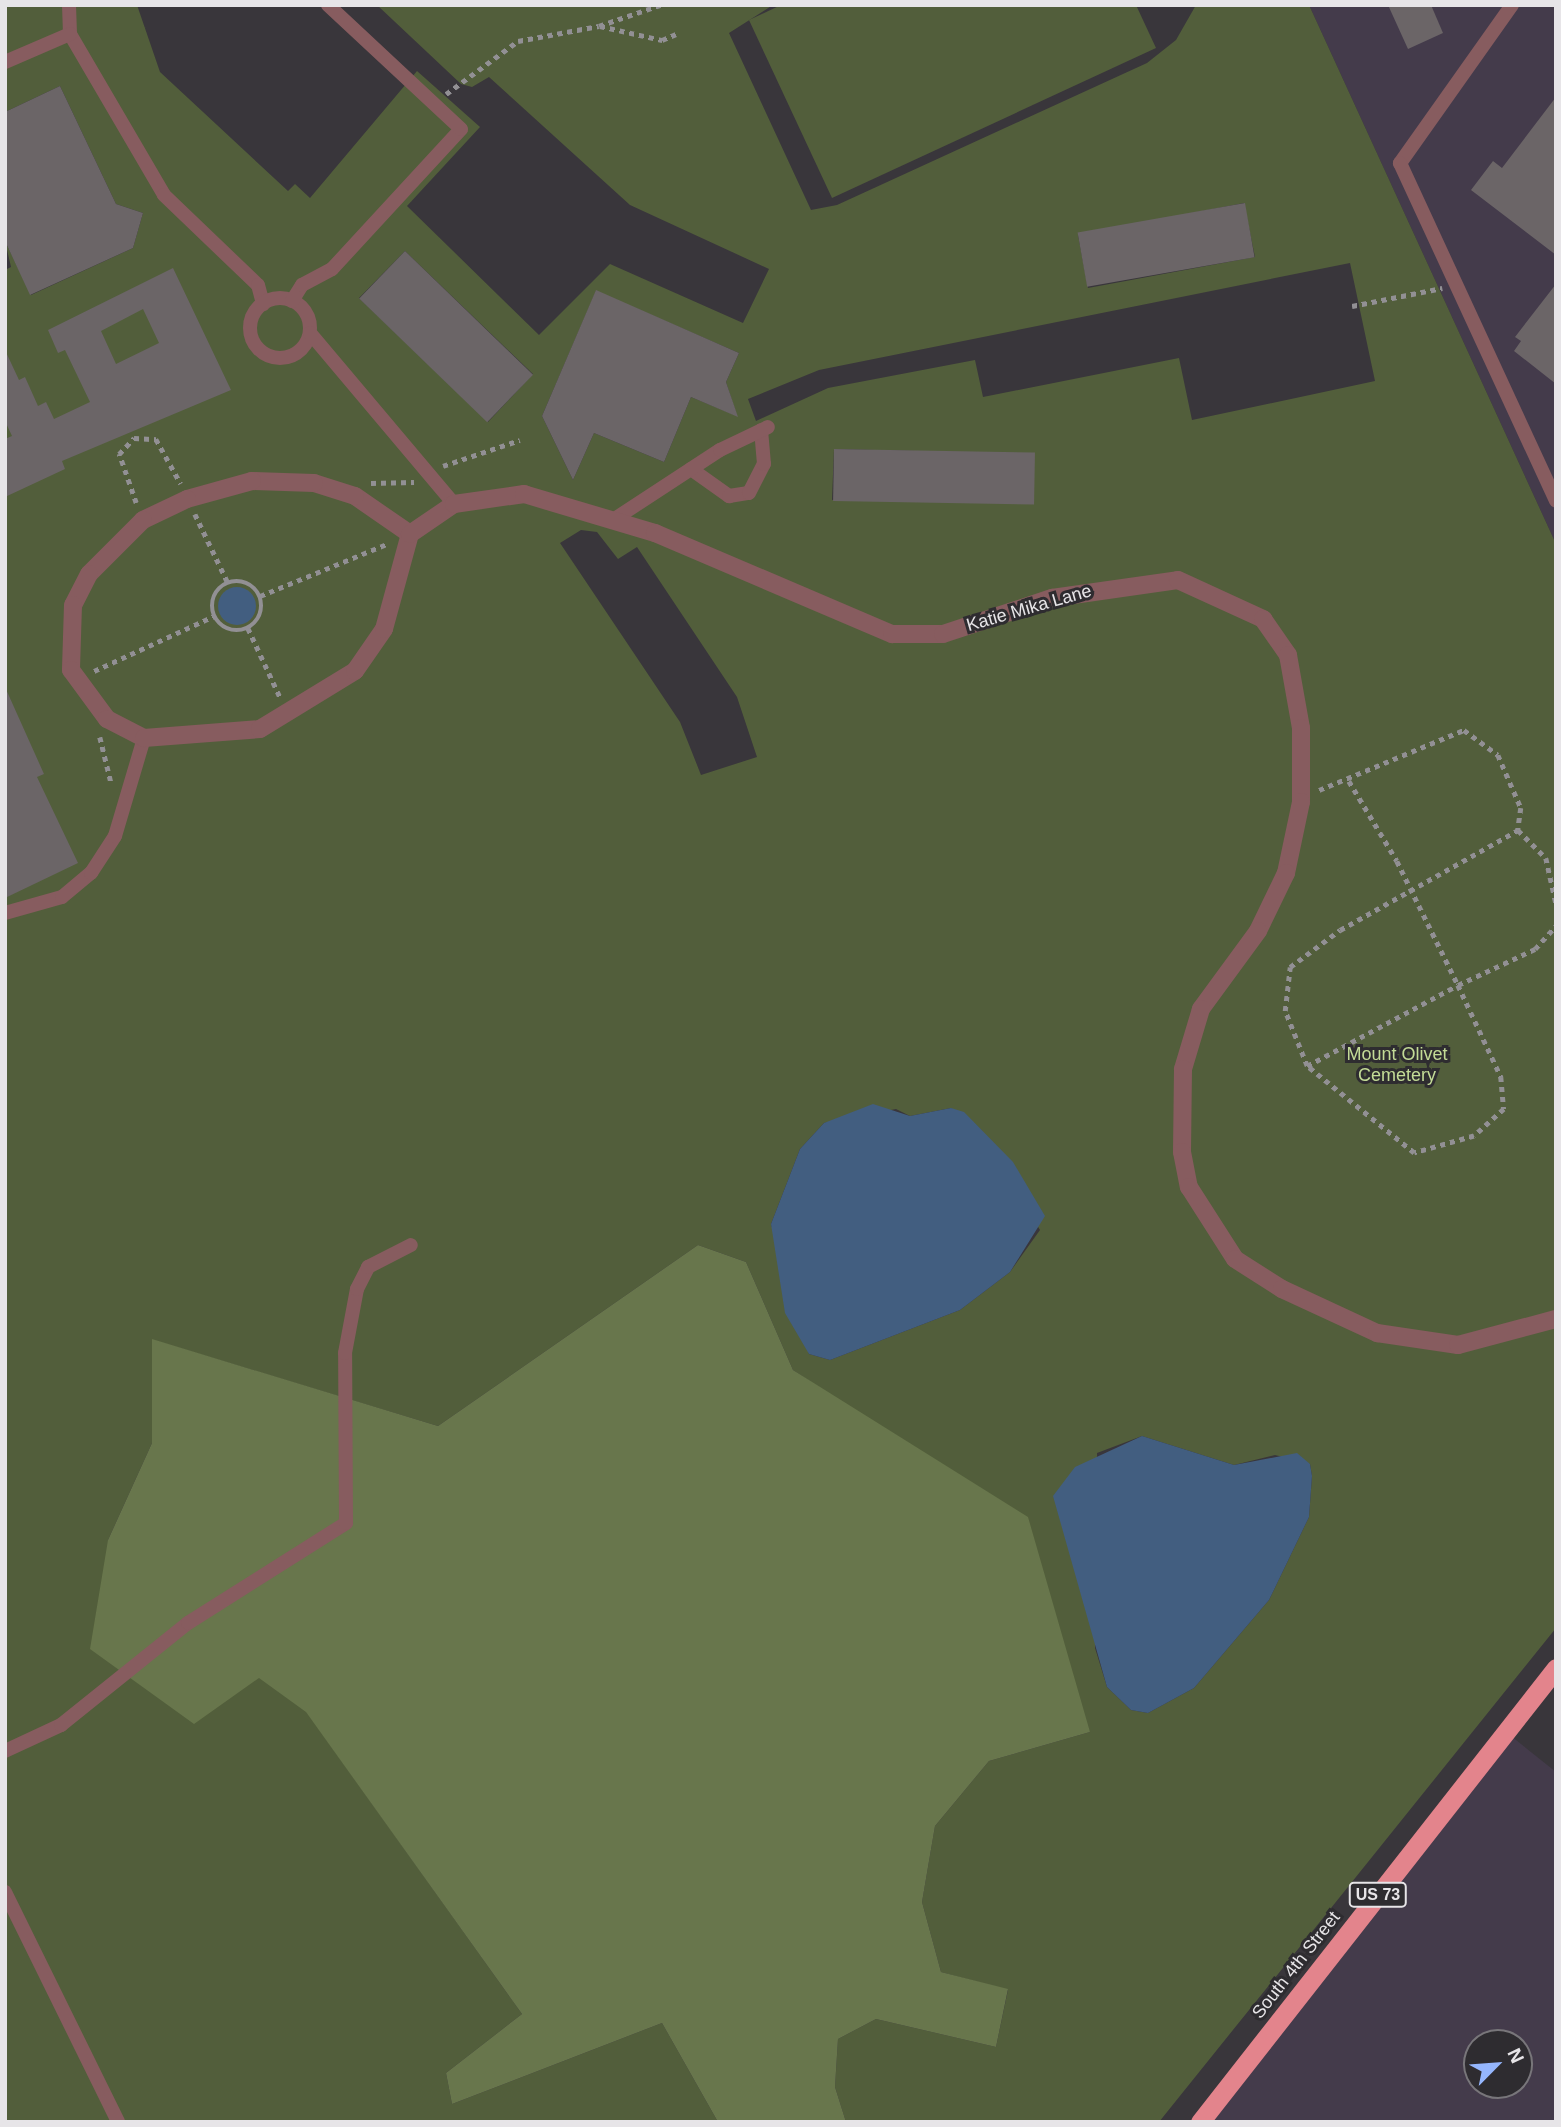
<!DOCTYPE html>
<style>
body{margin:0}
#map{position:relative;width:1561px;height:2127px;overflow:hidden;background:#39363b;font-family:Arial,sans-serif}
div>[style]{position:absolute}
.medical>*{inset:0;background:#443b4b}
.green>*{inset:0;background:#525e3b}
.forest>*{inset:0;background:#68764c}
.water>*{inset:0;background:#425e80}
.round{border-radius:50%}
.building>*{inset:0;background:#6b6567;transform-origin:0 0}
.path>*{height:4.5px;margin-top:-2.25px;transform-origin:0;background:repeating-linear-gradient(90deg,#929094 0 5px,transparent 0 10px)}
.path>.ring{margin:-2.25px;padding:0;box-sizing:content-box;background:none;border:4.5px solid #929094;border-radius:50%}
.service>*{height:14px;margin:-7px;padding:0 7px;transform-origin:7px;border-radius:7px;background:#875c5f}
.service>.ring{margin:-7px;padding:0;box-sizing:content-box;background:none;border:14px solid #875c5f;border-radius:50%}
.minor>*{height:18px;margin:-9px;padding:0 9px;transform-origin:9px;border-radius:9px;background:#875c5f}
.trunk>*{height:19px;margin:-9.5px;padding:0 9.5px;transform-origin:9.5px;border-radius:9.5px;background:#e3848c}
span{translate:-50% -50%;white-space:nowrap;text-align:center;line-height:1.15;-webkit-text-stroke:6px #2e2c30;paint-order:stroke}
.shield-label span{padding:2px 5px;background:#2e2c30;border:2px solid;border-radius:5px;-webkit-text-stroke-width:0}
.shield-label{font-size:16px;color:#e7e5e8;font-weight:700}
.street-label{font-size:18px;color:#e7e5e8}
.park-label{font-size:18px;color:#c3db96}
.frame{position:absolute;inset:0;border:7px solid #e7e5e8;pointer-events:none}
.north{position:absolute;left:1463px;top:2029px;width:70px;height:70px;box-sizing:border-box;background:#2e2c30;border:2px solid #78767a;border-radius:50%;rotate:65deg;font-size:19px;font-weight:700;line-height:28px;text-align:center;color:#e7e5e8}
.north::after{content:'';display:block;margin:auto;width:24px;height:32px;background:#95b6fd;clip-path:polygon(50% 0,100% 100%,50% 72%,0 100%)}
</style>
<div id="map">
<div class="medical">
<i style="clip-path:polygon(1309px 5px,1556px 5px,1556px 544px)"></i>
<i style="clip-path:polygon(evenodd,1506px 1732px,1556px 1772px,1556px 2122px,1200px 2122px,1506px 1732px,1477px 2043px,1519px 2043px,1519px 2085px,1477px 2085px,1477px 2043px)"></i>
</div>
<div class="green">
<i style="clip-path:polygon(evenodd,5px 5px,137px 5px,160px 72px,288px 191px,295px 184px,310px 198px,417px 71px,480px 127px,407px 206px,539px 335px,610px 264px,743px 323px,769px 269px,630px 205px,489px 77px,472px 87px,461px 84px,377px 5px,773px 5px,729px 33px,811px 210px,837px 205px,1147px 63px,1176px 40px,1196px 5px,1309px 5px,1556px 544px,1556px 1628px,1159px 2122px,846px 2122px,835px 2087px,838px 2039px,876px 2019px,996px 2047px,1008px 1990px,941px 1972px,922px 1902px,935px 1826px,989px 1761px,1090px 1732px,878px 1426px,793px 1370px,746px 1262px,698px 1245px,438px 1426px,153px 1340px,152px 1443px,108px 1540px,306px 1711px,522px 2014px,446px 2073px,452px 2104px,662px 2023px,718px 2122px,5px 2122px,5px 270px,11px 267px,5px 241px,31px 295px,133px 248px,143px 213px,116px 204px,60px 86px,5px 112px,5px 5px,1244px 203px,1255px 257px,1088px 288px,1078px 235px,1244px 203px,5px 5px,405px 251px,533px 374px,488px 422px,359px 298px,405px 251px,5px 5px,1350px 263px,1375px 381px,1192px 420px,1179px 358px,983px 397px,975px 360px,828px 388px,756px 421px,748px 399px,819px 370px,1350px 263px,5px 5px,596px 291px,739px 353px,726px 382px,737px 416px,691px 397px,664px 462px,594px 433px,573px 480px,542px 416px,596px 291px,5px 5px,834px 449px,1034px 454px,1035px 454px,832px 500px,834px 449px,5px 5px,581px 530px,597px 532px,618px 559px,637px 547px,737px 697px,757px 757px,701px 775px,680px 722px,560px 543px,581px 530px,5px 5px,951px 1108px,980px 1130px,1040px 1230px,1010px 1272px,960px 1310px,830px 1360px,809px 1354px,771px 1224px,800px 1149px,824px 1123px,896px 1109px,910px 1116px,951px 1108px,5px 5px,1142px 1436px,1234px 1465px,1275px 1455px,1310px 1464px,1312px 1476px,1309px 1517px,1269px 1600px,1194px 1688px,1148px 1713px,1131px 1710px,1107px 1687px,1095px 1648px,1097px 1453px,1142px 1436px)"></i>
<i style="clip-path:polygon(781px 5px,1136px 5px,1156px 48px,832px 198px,749px 20px)"></i>
</div>
<div class="forest">
<i style="clip-path:polygon(698px 1245px,746px 1262px,793px 1370px,1028px 1517px,1090px 1732px,989px 1761px,935px 1826px,922px 1902px,941px 1972px,1008px 1989px,996px 2047px,876px 2019px,838px 2039px,835px 2087px,846px 2122px,718px 2122px,662px 2023px,452px 2104px,446px 2073px,522px 2014px,306px 1712px,259px 1678px,194px 1724px,90px 1649px,108px 1540px,152px 1443px,152px 1339px,438px 1426px)"></i>
</div>
<div class="water">
<i class="round" style="left:218px;top:587px;width:38px;height:38px"></i>
<i style="clip-path:polygon(873px 1104px,910px 1116px,951px 1108px,964px 1112px,1013px 1162px,1045px 1216px,1010px 1272px,960px 1310px,830px 1360px,809px 1354px,785px 1313px,771px 1224px,800px 1149px,824px 1123px)"></i>
<i style="clip-path:polygon(1142px 1436px,1234px 1465px,1297px 1453px,1310px 1464px,1312px 1476px,1309px 1517px,1269px 1600px,1194px 1688px,1148px 1713px,1131px 1710px,1107px 1687px,1053px 1496px,1075px 1467px)"></i>
</div>
<div class="building">
<i style="clip-path:polygon(1388px 5px,1431px 5px,1443px 33px,1408px 49px)"></i>
<i style="clip-path:polygon(60px 86px,116px 204px,143px 213px,133px 248px,30px 295px,5px 241px,5px 112px)"></i>
<i style="clip-path:polygon(1556px 97px,1556px 255px,1471px 190px,1493px 161px,1502px 168px)"></i>
<i style="left:1245px;top:203px;width:55px;height:170px;rotate:80deg"></i>
<i style="left:405px;top:251px;width:178px;height:66px;rotate:44deg"></i>
<i style="clip-path:polygon(evenodd,173px 268px,231px 390px,62px 461px,65px 469px,5px 497px,5px 439px,12px 436px,5px 421px,5px 350px,19px 380px,25px 377px,38px 406px,46px 402px,54px 419px,90px 402px,65px 350px,58px 353px,48px 330px,173px 268px,143px 309px,159px 343px,116px 364px,101px 331px,143px 309px)"></i>
<i style="clip-path:polygon(1556px 284px,1556px 384px,1514px 351px,1521px 341px,1515px 337px)"></i>
<i style="clip-path:polygon(596px 290px,739px 353px,726px 382px,738px 417px,691px 397px,664px 462px,594px 433px,573px 480px,542px 416px)"></i>
<i style="left:834px;top:449px;width:201px;height:52px;rotate:1deg"></i>
<i style="clip-path:polygon(5px 687px,44px 774px,37px 777px,78px 863px,5px 898px)"></i>
</div>
<div class="path">
<i style="left:600px;top:26px;width:64px;rotate:12.7deg"></i>
<i style="left:662px;top:40px;width:15px;rotate:-23deg"></i>
<i style="left:446px;top:94px;width:89px;rotate:-36.4deg"></i>
<i style="left:518px;top:41px;width:82px;rotate:-10.5deg"></i>
<i style="left:599px;top:26px;width:65px;rotate:-19deg"></i>
<i style="left:1352px;top:306px;width:92px;rotate:-11.3deg"></i>
<i style="left:443px;top:466px;width:81px;rotate:-18.7deg"></i>
<i style="left:371px;top:483px;width:43px;rotate:-1.3deg"></i>
<i style="left:136px;top:503px;width:52px;rotate:-109.1deg"></i>
<i style="left:119px;top:454px;width:22px;rotate:-47deg"></i>
<i style="left:134px;top:438px;width:22px;rotate:3deg"></i>
<i style="left:156px;top:439px;width:51px;rotate:60.9deg"></i>
<i style="left:195px;top:514px;width:76px;rotate:64.4deg"></i>
<i class="ring" style="left:212px;top:581px;width:45.5px;height:45.5px"></i>
<i style="left:260px;top:596px;width:137px;rotate:-22.3deg"></i>
<i style="left:248px;top:628px;width:76px;rotate:65.1deg"></i>
<i style="left:94px;top:671px;width:132px;rotate:-24.6deg"></i>
<i style="left:100px;top:737px;width:46px;rotate:76.3deg"></i>
<i style="left:1349px;top:781px;width:93px;rotate:59deg"></i>
<i style="left:1397px;top:861px;width:138px;rotate:63.8deg"></i>
<i style="left:1458px;top:985px;width:102px;rotate:64.9deg"></i>
<i style="left:1501px;top:1077px;width:32px;rotate:85deg"></i>
<i style="left:1504px;top:1109px;width:40px;rotate:138deg"></i>
<i style="left:1474px;top:1136px;width:62px;rotate:164.2deg"></i>
<i style="left:1414px;top:1153px;width:138px;rotate:-140.9deg"></i>
<i style="left:1307px;top:1066px;width:171px;rotate:-28.2deg"></i>
<i style="left:1458px;top:985px;width:85px;rotate:-25.1deg"></i>
<i style="left:1535px;top:949px;width:31px;rotate:-48deg"></i>
<i style="left:1319px;top:790px;width:157px;rotate:-22.5deg"></i>
<i style="left:1464px;top:730px;width:42px;rotate:36.3deg"></i>
<i style="left:1498px;top:755px;width:58px;rotate:66.5deg"></i>
<i style="left:1521px;top:808px;width:22px;rotate:98deg"></i>
<i style="left:1518px;top:830px;width:40px;rotate:45deg"></i>
<i style="left:1546px;top:858px;width:46px;rotate:77.5deg"></i>
<i style="left:1307px;top:1066px;width:59px;rotate:-111.8deg"></i>
<i style="left:1285px;top:1011px;width:44px;rotate:-83.5deg"></i>
<i style="left:1290px;top:967px;width:62px;rotate:-36.5deg"></i>
<i style="left:1340px;top:930px;width:204px;rotate:-29.3deg"></i>
</div>
<div class="service">
<i style="left:69px;top:5px;width:29px;rotate:88deg"></i>
<i style="left:70px;top:34px;width:186px;rotate:59.7deg"></i>
<i style="left:164px;top:195px;width:130px;rotate:43.8deg"></i>
<i style="left:258px;top:285px;width:20px;rotate:75deg"></i>
<i style="left:1512px;top:5px;width:194px;rotate:125.3deg"></i>
<i style="left:1400px;top:163px;width:372px;rotate:65.2deg"></i>
<i style="left:5px;top:62px;width:71px;rotate:-23.3deg"></i>
<i class="ring" style="left:250px;top:298px;width:46px;height:46px"></i>
<i style="left:292px;top:301px;width:19px;rotate:-58deg"></i>
<i style="left:302px;top:285px;width:34px;rotate:-28deg"></i>
<i style="left:332px;top:269px;width:190px;rotate:-47.3deg"></i>
<i style="left:461px;top:129px;width:182px;rotate:-137deg"></i>
<i style="left:310px;top:333px;width:224px;rotate:49.9deg"></i>
<i style="left:691px;top:469px;width:47px;rotate:35.4deg"></i>
<i style="left:729px;top:496px;width:20px;rotate:-9deg"></i>
<i style="left:749px;top:493px;width:33px;rotate:-63deg"></i>
<i style="left:764px;top:464px;width:34px;rotate:-95deg"></i>
<i style="left:613px;top:520px;width:128px;rotate:-33.2deg"></i>
<i style="left:720px;top:450px;width:53px;rotate:-25.6deg"></i>
<i style="left:5px;top:913px;width:59px;rotate:-15.7deg"></i>
<i style="left:62px;top:897px;width:38px;rotate:-40deg"></i>
<i style="left:91px;top:873px;width:44px;rotate:-57deg"></i>
<i style="left:115px;top:836px;width:102px;rotate:-73.5deg"></i>
<i style="left:5px;top:1751px;width:62px;rotate:-24.9deg"></i>
<i style="left:61px;top:1725px;width:163px;rotate:-38.8deg"></i>
<i style="left:188px;top:1623px;width:187px;rotate:-32.3deg"></i>
<i style="left:346px;top:1523px;width:170px;rotate:-90.3deg"></i>
<i style="left:345px;top:1353px;width:65px;rotate:-79.4deg"></i>
<i style="left:357px;top:1289px;width:25px;rotate:-63deg"></i>
<i style="left:368px;top:1267px;width:48px;rotate:-27.1deg"></i>
<i style="left:5px;top:1892px;width:256px;rotate:63.8deg"></i>
</div>
<div class="minor">
<i style="left:410px;top:534px;width:67px;rotate:-145.4deg"></i>
<i style="left:355px;top:496px;width:43px;rotate:-162.4deg"></i>
<i style="left:314px;top:483px;width:62px;rotate:-178.2deg"></i>
<i style="left:252px;top:481px;width:67px;rotate:164.5deg"></i>
<i style="left:187px;top:499px;width:49px;rotate:154.5deg"></i>
<i style="left:143px;top:520px;width:76px;rotate:135deg"></i>
<i style="left:89px;top:574px;width:35px;rotate:117deg"></i>
<i style="left:73px;top:605px;width:65px;rotate:91.8deg"></i>
<i style="left:71px;top:670px;width:61px;rotate:53.7deg"></i>
<i style="left:107px;top:719px;width:42px;rotate:27.2deg"></i>
<i style="left:144px;top:738px;width:116px;rotate:-4.4deg"></i>
<i style="left:260px;top:729px;width:111px;rotate:-31.4deg"></i>
<i style="left:355px;top:671px;width:51px;rotate:-55.4deg"></i>
<i style="left:384px;top:629px;width:98px;rotate:-74.7deg"></i>
<i style="left:410px;top:534px;width:53px;rotate:-34.3deg"></i>
<i style="left:454px;top:504px;width:71px;rotate:-8.1deg"></i>
<i style="left:524px;top:494px;width:137px;rotate:16.6deg"></i>
<i style="left:655px;top:533px;width:258px;rotate:23.1deg"></i>
<i style="left:892px;top:634px;width:51px"></i>
<i style="left:943px;top:634px;width:115px;rotate:-18.3deg"></i>
<i style="left:1052px;top:598px;width:127px;rotate:-8.1deg"></i>
<i style="left:1178px;top:580px;width:94px;rotate:24.6deg"></i>
<i style="left:1263px;top:619px;width:44px;rotate:55.2deg"></i>
<i style="left:1288px;top:655px;width:74px;rotate:79.9deg"></i>
<i style="left:1301px;top:728px;width:74px;rotate:90deg"></i>
<i style="left:1301px;top:802px;width:73px;rotate:101.9deg"></i>
<i style="left:1286px;top:873px;width:64px;rotate:115.8deg"></i>
<i style="left:1258px;top:931px;width:97px;rotate:126.2deg"></i>
<i style="left:1201px;top:1009px;width:63px;rotate:106.7deg"></i>
<i style="left:1183px;top:1069px;width:83px;rotate:90.7deg"></i>
<i style="left:1182px;top:1152px;width:36px;rotate:79deg"></i>
<i style="left:1189px;top:1187px;width:85px;rotate:57.4deg"></i>
<i style="left:1235px;top:1259px;width:56px;rotate:32.6deg"></i>
<i style="left:1282px;top:1289px;width:105px;rotate:24.9deg"></i>
<i style="left:1377px;top:1333px;width:82px;rotate:8.4deg"></i>
<i style="left:1458px;top:1345px;width:101px;rotate:-14.9deg"></i>
</div>
<div class="trunk">
<i style="left:1200px;top:2122px;width:577px;rotate:-51.9deg"></i>
</div>
<div class="shield-label">
<span style="left:1378px;top:1895px">US 73</span>
</div>
<div class="street-label">
<span style="left:1029px;top:608px;rotate:-16deg">Katie Mika Lane</span>
<span style="left:1296px;top:1965px;rotate:-52deg">South 4th Street</span>
</div>
<div class="park-label">
<span style="left:1397px;top:1065px">Mount Olivet<br>Cemetery</span>
</div>
<div class="frame"></div>
<div class="north">N</div>
</div>
